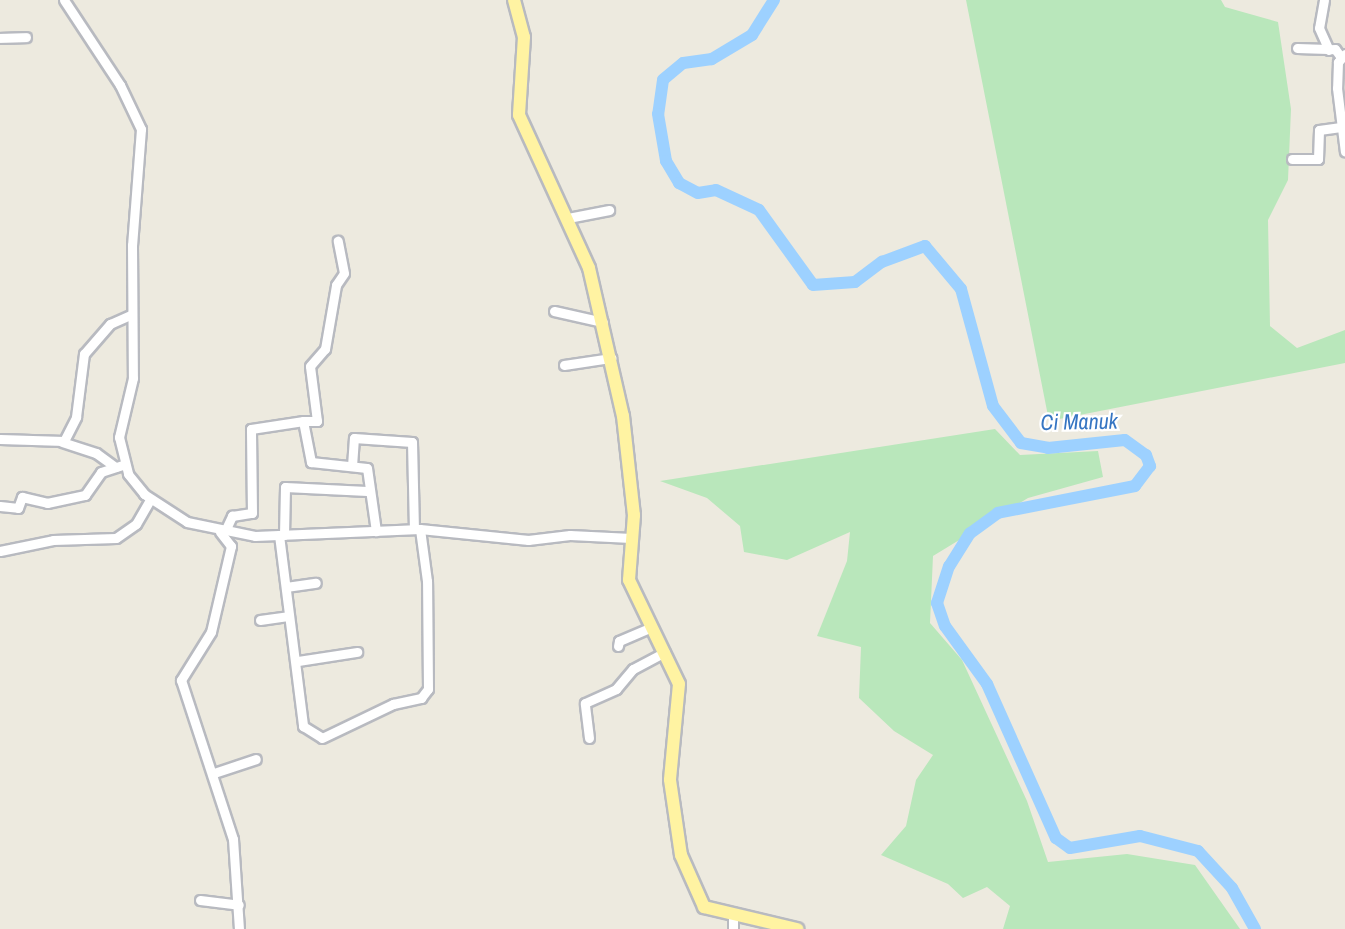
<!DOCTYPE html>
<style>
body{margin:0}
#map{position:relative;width:1345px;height:929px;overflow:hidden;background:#edeadf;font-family:"Archivo Narrow",sans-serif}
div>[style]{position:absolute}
.green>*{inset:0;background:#b9e7bb}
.river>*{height:12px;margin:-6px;padding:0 6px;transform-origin:6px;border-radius:6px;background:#9dd1ff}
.roads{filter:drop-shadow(2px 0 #b8bac0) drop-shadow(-2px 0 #b8bac0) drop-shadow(0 2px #b8bac0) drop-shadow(0 -2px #b8bac0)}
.minor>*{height:9px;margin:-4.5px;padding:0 4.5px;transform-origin:4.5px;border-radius:4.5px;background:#fff}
.major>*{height:12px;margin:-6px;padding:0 6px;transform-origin:6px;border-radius:6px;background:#fff3a2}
span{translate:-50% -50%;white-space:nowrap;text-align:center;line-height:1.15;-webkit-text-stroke:4.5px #fff;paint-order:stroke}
.water-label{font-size:22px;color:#3575c2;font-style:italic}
</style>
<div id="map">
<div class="green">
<i style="clip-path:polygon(966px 0,1221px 0,1225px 7px,1278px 22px,1291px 109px,1288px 180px,1268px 220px,1270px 326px,1297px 348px,1345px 330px,1345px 363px,1049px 421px)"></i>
<i style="clip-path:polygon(995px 429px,1020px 455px,1098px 451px,1103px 477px,1028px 498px,933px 556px,930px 623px,962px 660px,1027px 801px,1048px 862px,1127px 854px,1195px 865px,1240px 929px,1003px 929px,1010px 906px,987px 887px,963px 898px,948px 884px,881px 855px,906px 826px,916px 780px,933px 755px,894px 731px,859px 698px,861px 647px,817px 636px,847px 561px,850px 532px,787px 560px,744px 552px,740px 526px,707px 498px,660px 481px)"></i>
</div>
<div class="river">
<i style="left:774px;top:0;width:41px;rotate:122.2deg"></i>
<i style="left:752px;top:35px;width:47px;rotate:149deg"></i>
<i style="left:712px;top:59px;width:29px;rotate:172deg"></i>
<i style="left:683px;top:63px;width:26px;rotate:140deg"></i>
<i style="left:663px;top:80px;width:34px;rotate:98deg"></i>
<i style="left:658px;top:114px;width:48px;rotate:80.3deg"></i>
<i style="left:666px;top:161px;width:26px;rotate:59deg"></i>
<i style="left:679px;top:183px;width:21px;rotate:28deg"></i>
<i style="left:698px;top:193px;width:18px;rotate:-9deg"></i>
<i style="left:716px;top:190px;width:47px;rotate:24.9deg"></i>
<i style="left:759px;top:210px;width:92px;rotate:54.2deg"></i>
<i style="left:813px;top:285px;width:42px;rotate:-4.1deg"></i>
<i style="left:855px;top:282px;width:34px;rotate:-37deg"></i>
<i style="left:882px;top:262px;width:46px;rotate:-20.4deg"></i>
<i style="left:925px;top:246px;width:56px;rotate:50.1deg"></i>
<i style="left:961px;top:289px;width:121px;rotate:74.7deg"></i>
<i style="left:993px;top:406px;width:46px;rotate:52.9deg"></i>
<i style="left:1021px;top:443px;width:27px;rotate:10deg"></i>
<i style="left:1048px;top:448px;width:77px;rotate:-5.9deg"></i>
<i style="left:1125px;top:440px;width:26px;rotate:36deg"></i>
<i style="left:1146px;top:455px;width:12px;rotate:70deg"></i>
<i style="left:1150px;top:466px;width:25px;rotate:127deg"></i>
<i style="left:1135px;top:486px;width:140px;rotate:168.9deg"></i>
<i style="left:998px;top:513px;width:34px;rotate:144deg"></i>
<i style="left:970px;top:533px;width:39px;rotate:122deg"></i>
<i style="left:949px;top:566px;width:39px;rotate:108deg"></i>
<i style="left:937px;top:603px;width:24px;rotate:71deg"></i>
<i style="left:945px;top:626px;width:72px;rotate:54.1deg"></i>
<i style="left:987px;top:684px;width:169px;rotate:65.9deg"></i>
<i style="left:1056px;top:838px;width:17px;rotate:36deg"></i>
<i style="left:1070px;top:848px;width:71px;rotate:-9.7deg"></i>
<i style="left:1140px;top:836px;width:60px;rotate:14.5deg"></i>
<i style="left:1198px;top:851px;width:50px;rotate:47.4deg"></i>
<i style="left:1232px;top:888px;width:47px;rotate:60.7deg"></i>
</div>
<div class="roads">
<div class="minor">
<i style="left:64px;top:0;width:102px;rotate:56.6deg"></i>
<i style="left:120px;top:85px;width:49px;rotate:64.5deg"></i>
<i style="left:141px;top:129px;width:116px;rotate:94.4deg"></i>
<i style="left:132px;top:245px;width:133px;rotate:89.6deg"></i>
<i style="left:133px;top:378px;width:61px;rotate:103.3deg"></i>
<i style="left:119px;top:437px;width:38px;rotate:76deg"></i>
<i style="left:128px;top:474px;width:26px;rotate:51deg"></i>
<i style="left:144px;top:494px;width:51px;rotate:33.1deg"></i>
<i style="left:187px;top:522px;width:69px;rotate:11.6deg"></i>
<i style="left:255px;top:536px;width:165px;rotate:-2.4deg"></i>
<i style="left:420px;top:529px;width:109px;rotate:5.8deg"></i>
<i style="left:528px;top:540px;width:42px;rotate:-6.8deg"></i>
<i style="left:570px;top:535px;width:61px;rotate:2.8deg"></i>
<i style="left:1324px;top:0;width:28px;rotate:100deg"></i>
<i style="left:1319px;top:28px;width:24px;rotate:66deg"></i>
<i style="left:0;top:38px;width:26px;rotate:-2deg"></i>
<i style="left:1297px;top:48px;width:38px;rotate:2deg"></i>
<i style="left:1335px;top:49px;width:9px;rotate:54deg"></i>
<i style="left:1345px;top:54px;width:11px;rotate:131deg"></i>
<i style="left:1338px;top:62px;width:26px;rotate:92deg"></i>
<i style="left:1337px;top:88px;width:64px;rotate:82.9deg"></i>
<i style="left:1292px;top:159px;width:26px"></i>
<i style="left:1318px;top:159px;width:29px;rotate:-88deg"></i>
<i style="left:1319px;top:130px;width:22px;rotate:-8deg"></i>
<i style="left:568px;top:218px;width:42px;rotate:-11deg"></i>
<i style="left:554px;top:311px;width:50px;rotate:12.7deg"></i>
<i style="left:564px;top:365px;width:48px;rotate:-8.5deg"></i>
<i style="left:305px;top:421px;width:12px"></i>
<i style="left:317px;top:421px;width:55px;rotate:-97.3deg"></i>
<i style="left:310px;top:366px;width:23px;rotate:-49deg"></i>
<i style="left:325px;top:349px;width:65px;rotate:-80.2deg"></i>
<i style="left:336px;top:285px;width:14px;rotate:-56deg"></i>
<i style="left:344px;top:273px;width:33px;rotate:-101deg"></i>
<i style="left:0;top:439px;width:64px;rotate:1.8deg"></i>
<i style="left:64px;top:441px;width:27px;rotate:-63deg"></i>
<i style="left:76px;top:417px;width:64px;rotate:-82.8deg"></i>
<i style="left:84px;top:354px;width:40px;rotate:-49deg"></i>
<i style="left:110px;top:324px;width:24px;rotate:-24deg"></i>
<i style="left:62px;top:442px;width:36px;rotate:18deg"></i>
<i style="left:96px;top:453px;width:24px;rotate:36deg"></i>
<i style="left:352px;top:466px;width:28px;rotate:-86deg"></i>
<i style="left:354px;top:438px;width:58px;rotate:3.9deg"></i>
<i style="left:412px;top:442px;width:87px;rotate:88.7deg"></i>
<i style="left:0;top:506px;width:18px;rotate:6deg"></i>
<i style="left:18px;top:508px;width:12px;rotate:-70deg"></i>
<i style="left:22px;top:497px;width:26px;rotate:13deg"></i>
<i style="left:47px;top:503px;width:39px;rotate:-12deg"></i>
<i style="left:85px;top:495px;width:28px;rotate:-55deg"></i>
<i style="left:101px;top:472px;width:25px;rotate:-18deg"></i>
<i style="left:225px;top:531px;width:17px;rotate:-65deg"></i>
<i style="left:232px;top:516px;width:20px;rotate:-9deg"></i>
<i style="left:252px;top:513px;width:84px;rotate:-90.7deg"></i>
<i style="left:251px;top:429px;width:53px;rotate:-8.7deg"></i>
<i style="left:303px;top:421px;width:42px;rotate:79deg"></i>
<i style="left:311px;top:462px;width:56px;rotate:6.1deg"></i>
<i style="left:367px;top:468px;width:64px;rotate:81.9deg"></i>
<i style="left:220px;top:532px;width:18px;rotate:52deg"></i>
<i style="left:231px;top:546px;width:88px;rotate:103.1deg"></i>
<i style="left:211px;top:632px;width:57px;rotate:122deg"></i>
<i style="left:181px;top:680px;width:167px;rotate:71.9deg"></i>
<i style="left:233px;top:839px;width:90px;rotate:86.2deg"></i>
<i style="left:279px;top:535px;width:193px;rotate:82.8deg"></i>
<i style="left:303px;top:726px;width:22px;rotate:32deg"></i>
<i style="left:322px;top:738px;width:79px;rotate:-25.6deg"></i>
<i style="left:393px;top:704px;width:29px;rotate:-12deg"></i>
<i style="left:421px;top:698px;width:11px;rotate:-52deg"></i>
<i style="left:428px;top:689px;width:108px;rotate:-90.5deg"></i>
<i style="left:427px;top:581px;width:52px;rotate:-97.7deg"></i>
<i style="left:284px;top:535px;width:48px;rotate:-88.8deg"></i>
<i style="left:285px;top:487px;width:82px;rotate:2.8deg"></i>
<i style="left:0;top:551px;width:54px;rotate:-11.7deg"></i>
<i style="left:53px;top:540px;width:63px;rotate:-1.8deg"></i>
<i style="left:116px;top:538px;width:24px;rotate:-35deg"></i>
<i style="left:136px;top:524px;width:28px;rotate:-60deg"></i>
<i style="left:286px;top:587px;width:30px;rotate:-8deg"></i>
<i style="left:260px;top:620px;width:28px;rotate:-8deg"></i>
<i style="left:618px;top:646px;width:5px;rotate:-79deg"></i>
<i style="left:619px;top:641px;width:34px;rotate:-23deg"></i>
<i style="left:298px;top:661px;width:60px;rotate:-8.7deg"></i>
<i style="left:589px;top:738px;width:35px;rotate:-97deg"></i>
<i style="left:585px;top:703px;width:34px;rotate:-24deg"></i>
<i style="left:616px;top:689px;width:26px;rotate:-50deg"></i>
<i style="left:633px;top:669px;width:36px;rotate:-28deg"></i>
<i style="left:214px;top:773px;width:44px;rotate:-18.4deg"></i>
<i style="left:200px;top:900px;width:39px;rotate:7deg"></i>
<i style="left:733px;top:914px;width:15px;rotate:90deg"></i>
</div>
<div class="major">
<i style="left:514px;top:0;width:38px;rotate:75deg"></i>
<i style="left:524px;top:37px;width:78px;rotate:93.7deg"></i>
<i style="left:519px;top:115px;width:168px;rotate:65.4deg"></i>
<i style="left:589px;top:268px;width:152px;rotate:77.1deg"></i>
<i style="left:623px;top:416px;width:100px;rotate:83.7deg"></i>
<i style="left:634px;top:515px;width:65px;rotate:94.4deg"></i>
<i style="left:629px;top:580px;width:115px;rotate:64.3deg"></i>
<i style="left:679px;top:684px;width:96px;rotate:95.4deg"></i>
<i style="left:670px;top:780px;width:76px;rotate:81.7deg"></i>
<i style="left:681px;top:855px;width:57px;rotate:66.1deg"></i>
<i style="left:704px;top:907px;width:96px;rotate:13.3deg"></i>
</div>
</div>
<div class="water-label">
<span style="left:1079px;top:422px;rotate:-1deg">Ci Manuk</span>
</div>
</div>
